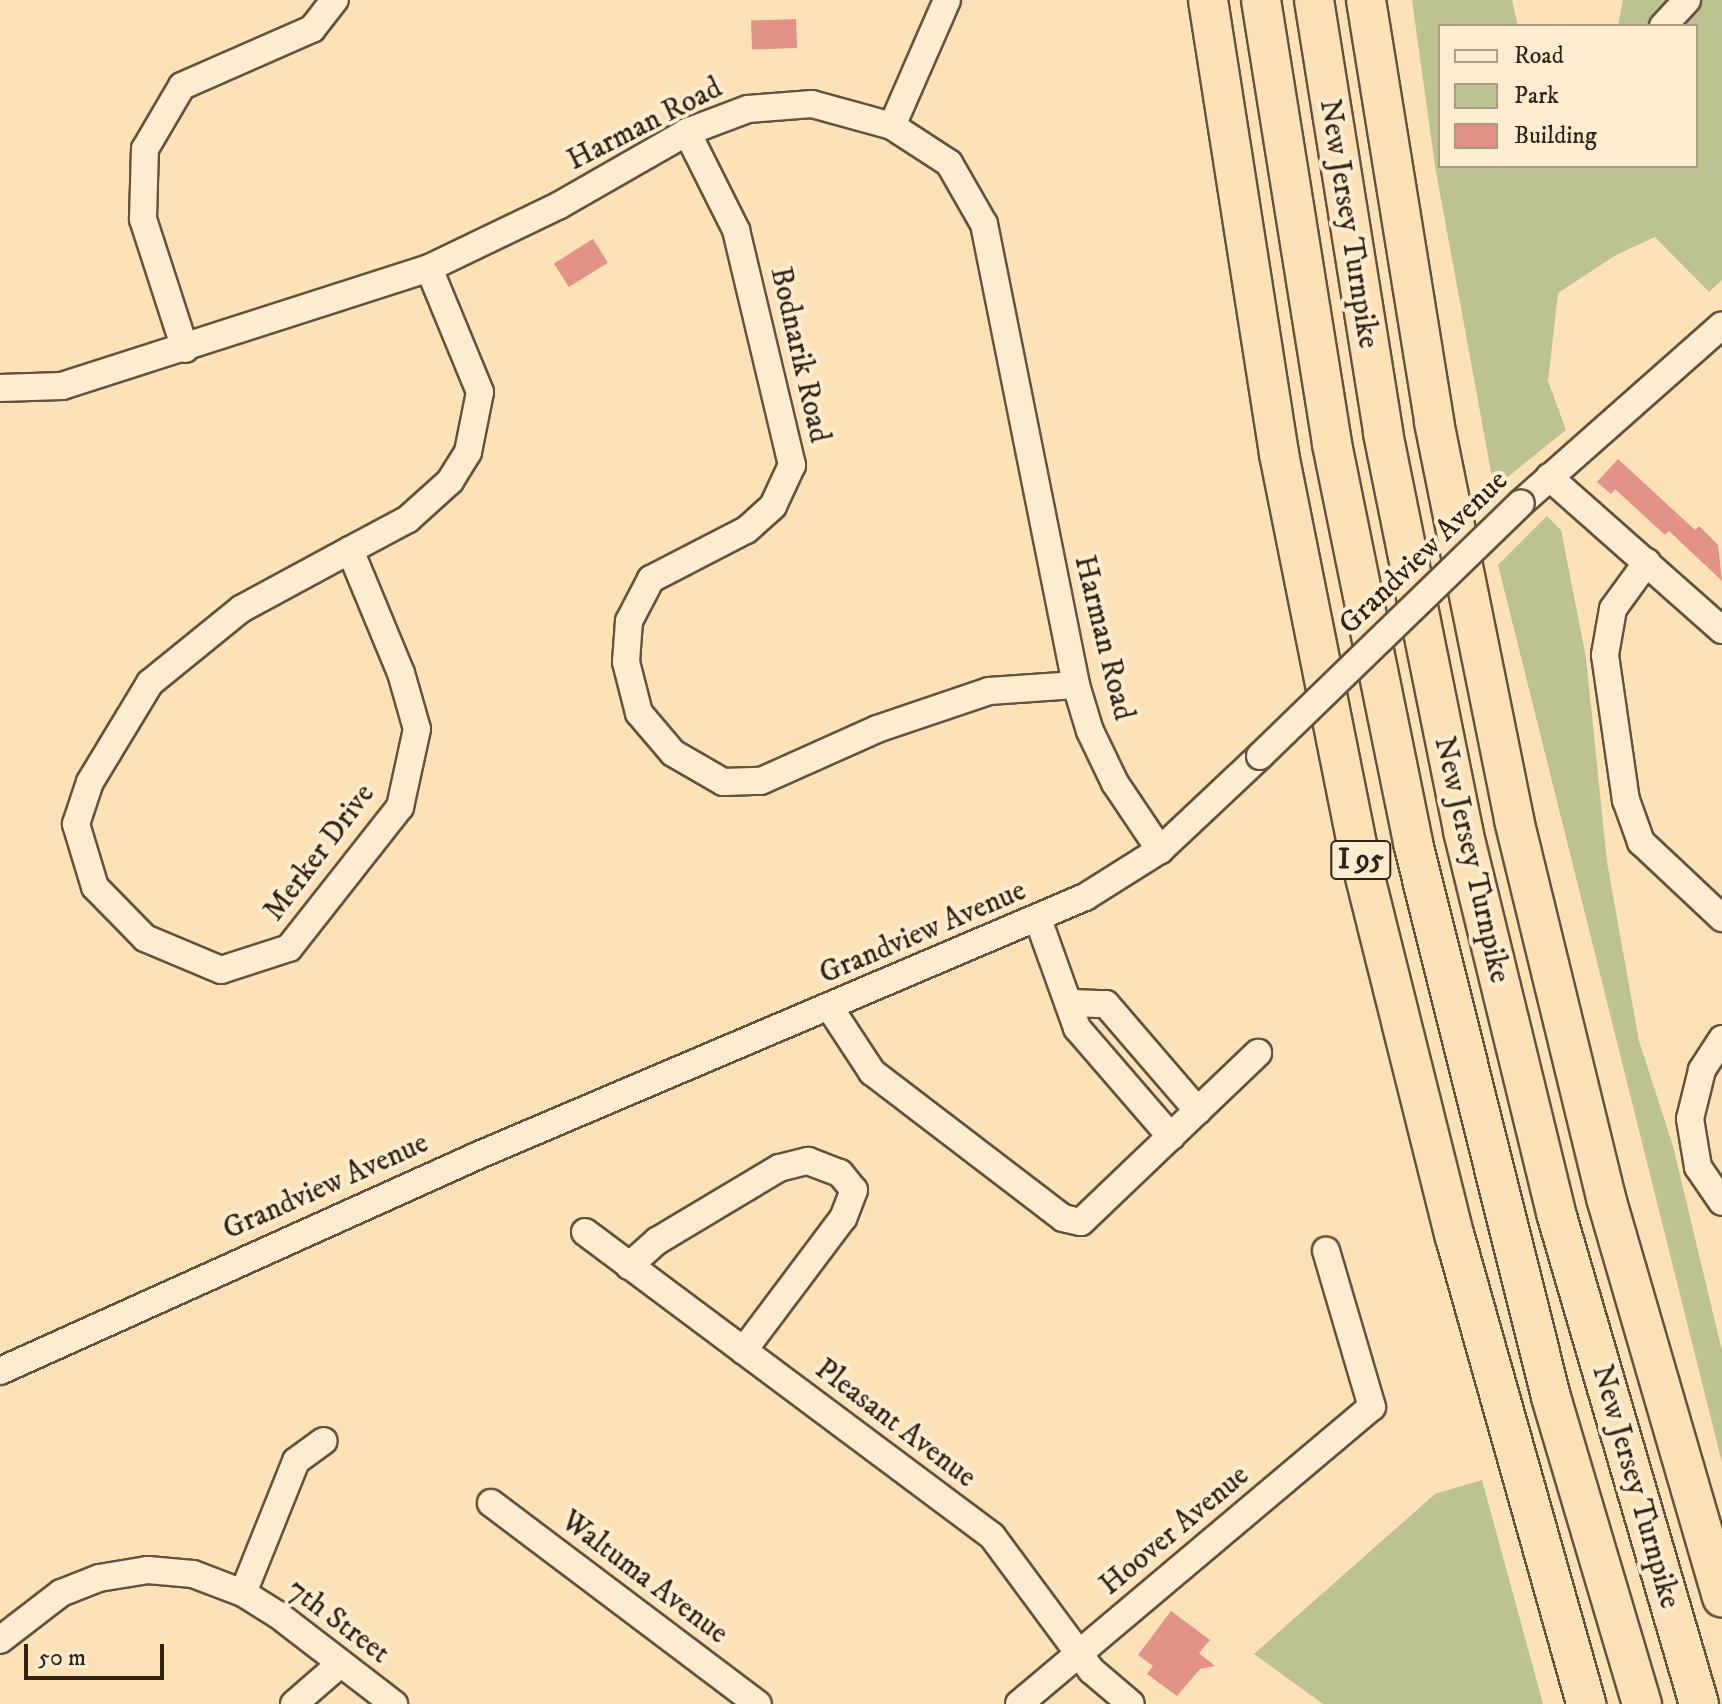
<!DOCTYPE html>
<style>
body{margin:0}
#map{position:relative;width:1722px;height:1704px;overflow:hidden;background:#fde1b7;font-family:"IM FELL DW Pica",serif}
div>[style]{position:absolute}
.green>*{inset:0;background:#bcc390}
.building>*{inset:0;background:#e39288;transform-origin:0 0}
.roads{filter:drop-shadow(2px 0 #63523d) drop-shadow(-2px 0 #63523d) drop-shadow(0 2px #63523d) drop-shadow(0 -2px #63523d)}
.minor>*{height:26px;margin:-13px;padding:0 13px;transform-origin:13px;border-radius:13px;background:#feecd0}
.highway>*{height:38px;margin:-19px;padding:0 19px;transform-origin:19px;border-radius:19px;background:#fde1b7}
.bridges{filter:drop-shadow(2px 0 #63523d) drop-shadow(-2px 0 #63523d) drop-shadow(0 2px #63523d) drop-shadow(0 -2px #63523d)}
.minor-bridge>*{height:26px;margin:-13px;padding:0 13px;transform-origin:13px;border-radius:13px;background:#feecd0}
span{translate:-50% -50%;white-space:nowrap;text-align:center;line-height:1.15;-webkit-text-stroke:8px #feecd0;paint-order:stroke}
.shield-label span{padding:2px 6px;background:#feecd0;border:2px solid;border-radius:6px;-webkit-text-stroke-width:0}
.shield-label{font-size:28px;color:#302314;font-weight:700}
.street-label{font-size:30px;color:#302314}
.legend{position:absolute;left:1438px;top:24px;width:260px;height:144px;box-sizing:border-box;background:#feecd0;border:2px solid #ac9c85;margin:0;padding:10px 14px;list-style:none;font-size:24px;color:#302314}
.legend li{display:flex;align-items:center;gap:16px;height:40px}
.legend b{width:40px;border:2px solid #ac9c85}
.scale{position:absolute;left:24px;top:1644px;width:140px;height:36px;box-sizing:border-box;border:4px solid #302314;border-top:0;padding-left:10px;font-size:24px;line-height:28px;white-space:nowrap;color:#302314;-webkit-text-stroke:6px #feecd0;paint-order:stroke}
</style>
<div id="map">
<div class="green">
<i style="clip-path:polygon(1412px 0,1512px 0,1518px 26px,1440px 26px,1440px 166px,1696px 166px,1696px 26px,1618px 26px,1623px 0,1722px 0,1722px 280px,1709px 292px,1655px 237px,1616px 255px,1558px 293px,1548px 381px,1566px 430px,1494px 488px,1435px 166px)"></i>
<i style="clip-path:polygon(1547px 516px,1561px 530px,1586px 658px,1607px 862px,1639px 1041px,1673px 1146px,1722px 1351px,1722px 1463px,1498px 565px)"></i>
<i style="clip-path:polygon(1482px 1480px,1543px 1704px,1323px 1704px,1254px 1654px,1435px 1494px)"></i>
</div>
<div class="building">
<i style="left:796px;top:19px;width:29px;height:45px;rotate:88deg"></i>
<i style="left:593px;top:239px;width:28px;height:46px;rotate:58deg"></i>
<i style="clip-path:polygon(1618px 459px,1695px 530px,1699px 526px,1718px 545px,1722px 581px,1669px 531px,1665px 535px,1615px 489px,1611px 494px,1597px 482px)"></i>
<i style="clip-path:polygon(1171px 1611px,1210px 1640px,1199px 1653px,1215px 1666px,1200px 1669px,1177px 1696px,1147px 1674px,1153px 1666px,1138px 1655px)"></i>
</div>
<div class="roads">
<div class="minor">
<i style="left:1663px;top:26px;width:35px;rotate:-47deg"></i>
<i style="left:892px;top:126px;width:137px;rotate:-66.4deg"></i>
<i style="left:687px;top:132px;width:110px;rotate:63.4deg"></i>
<i style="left:736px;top:230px;width:242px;rotate:76.6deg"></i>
<i style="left:792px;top:465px;width:45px;rotate:114.9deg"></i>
<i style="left:773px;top:506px;width:36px;rotate:138deg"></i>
<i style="left:746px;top:530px;width:107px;rotate:152.7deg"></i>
<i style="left:651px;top:579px;width:47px;rotate:117.6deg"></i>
<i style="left:629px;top:621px;width:41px;rotate:94.2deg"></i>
<i style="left:626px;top:662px;width:53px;rotate:75.7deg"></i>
<i style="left:639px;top:713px;width:52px;rotate:49.6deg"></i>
<i style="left:673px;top:753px;width:58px;rotate:30.1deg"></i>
<i style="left:723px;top:782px;width:38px;rotate:-2deg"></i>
<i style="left:761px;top:781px;width:127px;rotate:-24.1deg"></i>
<i style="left:877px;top:729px;width:118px;rotate:-18.7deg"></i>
<i style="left:989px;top:691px;width:87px;rotate:-3.9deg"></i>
<i style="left:185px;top:349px;width:137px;rotate:-107.9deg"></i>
<i style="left:143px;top:219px;width:70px;rotate:-88.4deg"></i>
<i style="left:145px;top:149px;width:73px;rotate:-59.6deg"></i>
<i style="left:182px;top:86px;width:142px;rotate:-23.7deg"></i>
<i style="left:312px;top:29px;width:37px;rotate:-52deg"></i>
<i style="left:0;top:388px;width:62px;rotate:-1.8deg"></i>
<i style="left:62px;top:386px;width:386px;rotate:-17.8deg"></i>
<i style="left:429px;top:268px;width:143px;rotate:-25.7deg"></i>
<i style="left:558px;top:206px;width:149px;rotate:-29.8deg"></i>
<i style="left:687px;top:132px;width:65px;rotate:-20.7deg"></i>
<i style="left:748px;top:109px;width:64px;rotate:-4.5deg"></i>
<i style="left:812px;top:104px;width:83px;rotate:15.4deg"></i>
<i style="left:892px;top:126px;width:68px;rotate:33deg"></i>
<i style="left:949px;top:163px;width:70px;rotate:60.2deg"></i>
<i style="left:984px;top:224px;width:470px;rotate:78.7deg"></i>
<i style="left:1076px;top:685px;width:48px;rotate:73.1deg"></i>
<i style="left:1090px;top:731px;width:58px;rotate:64.3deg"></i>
<i style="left:1115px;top:783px;width:81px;rotate:56.1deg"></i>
<i style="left:1549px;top:477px;width:231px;rotate:41.5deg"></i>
<i style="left:1521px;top:503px;width:268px;rotate:-41.5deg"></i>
<i style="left:350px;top:550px;width:133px;rotate:67.5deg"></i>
<i style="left:401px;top:673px;width:58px;rotate:74.1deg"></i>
<i style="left:417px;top:729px;width:80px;rotate:102.3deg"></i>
<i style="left:400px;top:807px;width:179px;rotate:128.2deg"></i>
<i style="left:289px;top:948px;width:71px;rotate:162.1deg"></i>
<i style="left:221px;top:970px;width:82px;rotate:-157.2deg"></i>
<i style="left:145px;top:938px;width:71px;rotate:-134.4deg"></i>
<i style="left:95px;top:887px;width:66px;rotate:-106.8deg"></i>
<i style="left:76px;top:824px;width:44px;rotate:-71.6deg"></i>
<i style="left:90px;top:782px;width:116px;rotate:-58.8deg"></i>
<i style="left:150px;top:683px;width:117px;rotate:-39.1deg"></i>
<i style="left:241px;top:609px;width:124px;rotate:-28.4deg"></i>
<i style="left:350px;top:550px;width:66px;rotate:-28.1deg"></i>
<i style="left:408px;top:519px;width:57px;rotate:-42.1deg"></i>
<i style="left:450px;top:481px;width:34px;rotate:-58deg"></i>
<i style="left:468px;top:452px;width:61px;rotate:-78.7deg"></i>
<i style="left:480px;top:392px;width:134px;rotate:-112.4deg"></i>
<i style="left:1647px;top:562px;width:58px;rotate:125.9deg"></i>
<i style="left:1613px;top:609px;width:47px;rotate:99.9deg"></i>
<i style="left:1605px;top:655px;width:147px;rotate:81.8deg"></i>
<i style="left:1626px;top:800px;width:45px;rotate:70.3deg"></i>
<i style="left:1641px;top:842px;width:111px;rotate:43.2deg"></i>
<i style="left:1038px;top:919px;width:116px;rotate:70.3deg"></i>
<i style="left:1077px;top:1028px;width:144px;rotate:49.2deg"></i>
<i style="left:1071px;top:1003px;width:35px;rotate:2deg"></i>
<i style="left:1106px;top:1004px;width:141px;rotate:49.3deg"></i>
<i style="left:830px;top:1008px;width:77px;rotate:56.7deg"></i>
<i style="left:872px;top:1072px;width:240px;rotate:37.4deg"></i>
<i style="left:1063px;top:1218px;width:18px;rotate:13deg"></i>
<i style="left:1081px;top:1222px;width:245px;rotate:-43.7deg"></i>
<i style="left:1722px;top:1039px;width:37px;rotate:123deg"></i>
<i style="left:1702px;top:1070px;width:50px;rotate:103.8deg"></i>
<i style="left:1690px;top:1119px;width:49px;rotate:80.5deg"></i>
<i style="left:1698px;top:1167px;width:42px;rotate:55.6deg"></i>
<i style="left:585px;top:1232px;width:508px;rotate:36.76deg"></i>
<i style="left:992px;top:1536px;width:167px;rotate:53.5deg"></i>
<i style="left:1091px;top:1670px;width:52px;rotate:40.4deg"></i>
<i style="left:629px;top:1266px;width:38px;rotate:-42deg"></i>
<i style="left:657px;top:1241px;width:142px;rotate:-30.9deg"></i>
<i style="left:779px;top:1168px;width:30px;rotate:-14deg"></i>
<i style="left:808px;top:1161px;width:34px;rotate:21deg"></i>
<i style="left:840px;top:1173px;width:22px;rotate:51deg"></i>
<i style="left:854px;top:1190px;width:30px;rotate:111deg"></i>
<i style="left:843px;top:1218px;width:166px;rotate:126.9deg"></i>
<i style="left:0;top:1371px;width:525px;rotate:-24.27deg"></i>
<i style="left:479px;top:1155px;width:659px;rotate:-23.06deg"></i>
<i style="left:1085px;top:897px;width:89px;rotate:-32.1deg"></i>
<i style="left:1160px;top:850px;width:137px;rotate:-43.2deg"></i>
<i style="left:491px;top:1503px;width:334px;rotate:37deg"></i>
<i style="left:243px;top:1593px;width:142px;rotate:-68.1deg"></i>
<i style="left:296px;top:1461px;width:34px;rotate:-36deg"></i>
<i style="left:0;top:1640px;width:77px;rotate:-37.6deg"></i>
<i style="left:61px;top:1593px;width:41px;rotate:-21.5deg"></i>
<i style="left:99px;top:1578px;width:50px;rotate:-9.3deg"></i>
<i style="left:148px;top:1570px;width:45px;rotate:5.1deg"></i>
<i style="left:193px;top:1574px;width:53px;rotate:20.8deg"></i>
<i style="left:243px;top:1593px;width:40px;rotate:32deg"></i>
<i style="left:277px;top:1614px;width:148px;rotate:37.6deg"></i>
<i style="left:294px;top:1704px;width:61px;rotate:-41deg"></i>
<i style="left:1019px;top:1704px;width:461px;rotate:-40.1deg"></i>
<i style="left:1372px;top:1407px;width:163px;rotate:-106.4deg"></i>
</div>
<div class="highway">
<i style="left:1208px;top:0;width:460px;rotate:81.1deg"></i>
<i style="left:1279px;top:454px;width:407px;rotate:78.7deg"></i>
<i style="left:1359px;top:853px;width:396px;rotate:76deg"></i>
<i style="left:1455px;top:1237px;width:485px;rotate:74.3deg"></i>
<i style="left:1261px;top:0;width:450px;rotate:80.9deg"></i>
<i style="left:1332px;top:444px;width:407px;rotate:78.5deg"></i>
<i style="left:1413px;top:843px;width:571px;rotate:76.01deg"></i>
<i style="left:1551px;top:1397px;width:320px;rotate:73.5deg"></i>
<i style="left:1314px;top:0;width:438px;rotate:80.9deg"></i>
<i style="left:1383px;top:433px;width:406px;rotate:78.6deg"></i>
<i style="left:1463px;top:831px;width:393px;rotate:76.3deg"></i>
<i style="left:1556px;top:1213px;width:511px;rotate:73.76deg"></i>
<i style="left:1366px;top:0;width:427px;rotate:80.8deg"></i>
<i style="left:1434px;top:422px;width:406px;rotate:78.6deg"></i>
<i style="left:1514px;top:820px;width:389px;rotate:76.3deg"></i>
<i style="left:1606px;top:1198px;width:416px;rotate:73.8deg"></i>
</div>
</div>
<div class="bridges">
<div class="minor-bridge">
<i style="left:1260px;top:756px;width:363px;rotate:-44.1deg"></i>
</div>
</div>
<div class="shield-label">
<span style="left:1361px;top:860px">I 95</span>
</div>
<div class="street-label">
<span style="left:645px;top:125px;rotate:-27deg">Harman Road</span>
<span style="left:1348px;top:224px;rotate:81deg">New Jersey Turnpike</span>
<span style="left:799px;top:355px;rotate:77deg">Bodnarik Road</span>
<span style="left:1424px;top:553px;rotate:-44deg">Grandview Avenue</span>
<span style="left:1103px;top:638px;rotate:76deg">Harman Road</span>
<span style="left:320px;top:853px;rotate:-53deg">Merker Drive</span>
<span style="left:1471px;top:860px;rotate:77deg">New Jersey Turnpike</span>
<span style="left:923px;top:933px;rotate:-23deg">Grandview Avenue</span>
<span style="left:326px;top:1187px;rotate:-24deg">Grandview Avenue</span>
<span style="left:895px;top:1424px;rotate:37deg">Pleasant Avenue</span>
<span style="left:1635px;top:1487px;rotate:74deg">New Jersey Turnpike</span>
<span style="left:1175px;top:1531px;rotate:-40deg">Hoover Avenue</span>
<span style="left:644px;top:1578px;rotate:37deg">Waltuma Avenue</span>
<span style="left:338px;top:1622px;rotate:37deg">7th Street</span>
</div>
<ul class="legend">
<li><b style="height:10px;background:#feecd0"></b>Road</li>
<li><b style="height:22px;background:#bcc390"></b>Park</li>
<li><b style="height:22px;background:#e39288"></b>Building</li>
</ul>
<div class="scale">50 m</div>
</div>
